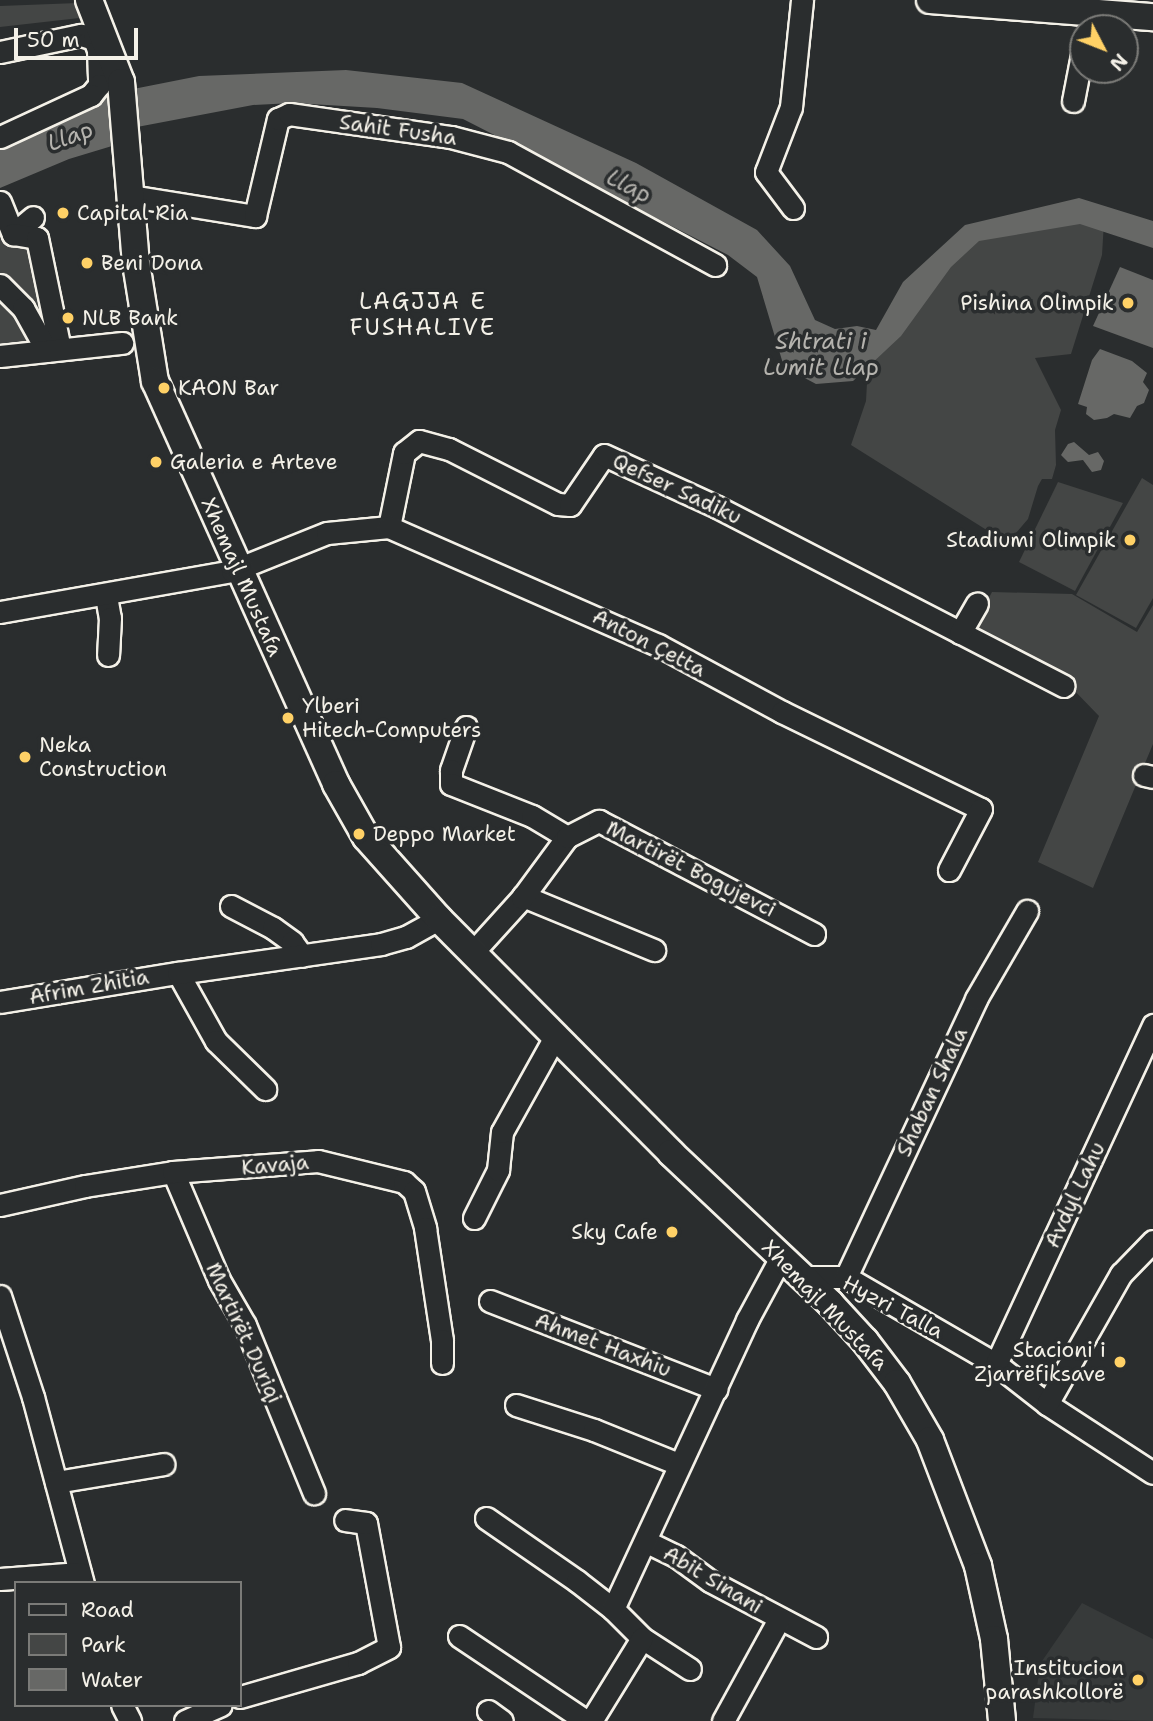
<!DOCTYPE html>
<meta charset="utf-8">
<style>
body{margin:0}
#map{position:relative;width:1153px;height:1721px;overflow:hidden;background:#2a2d2e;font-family:"Shantell Sans",sans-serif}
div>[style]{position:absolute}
.built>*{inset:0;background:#373a3a}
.green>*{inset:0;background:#444645}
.water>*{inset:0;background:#676866}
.roads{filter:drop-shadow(2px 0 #f4f1e8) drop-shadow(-2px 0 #f4f1e8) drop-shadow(0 2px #f4f1e8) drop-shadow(0 -2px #f4f1e8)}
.minor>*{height:21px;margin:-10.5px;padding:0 10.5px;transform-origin:10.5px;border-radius:10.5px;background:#2a2d2e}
.major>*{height:26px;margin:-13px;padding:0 13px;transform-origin:13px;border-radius:13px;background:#2a2d2e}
.dots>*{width:19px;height:19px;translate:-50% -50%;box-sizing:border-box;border:4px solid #2a2d2e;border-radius:50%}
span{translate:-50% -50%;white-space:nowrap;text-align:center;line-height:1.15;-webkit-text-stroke:7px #2a2d2e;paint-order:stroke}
.street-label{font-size:21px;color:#f4f1e8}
.poi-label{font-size:21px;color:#f4f1e8}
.left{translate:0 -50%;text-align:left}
.right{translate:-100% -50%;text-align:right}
.water-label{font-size:23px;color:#b5b3ae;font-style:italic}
.neighbourhood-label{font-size:23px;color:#f4f1e8;letter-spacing:2px}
.legend{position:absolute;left:14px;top:1581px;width:228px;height:126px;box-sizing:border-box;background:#2a2d2e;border:2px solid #7b7b78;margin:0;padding:9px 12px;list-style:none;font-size:21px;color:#f4f1e8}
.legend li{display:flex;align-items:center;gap:14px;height:35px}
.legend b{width:35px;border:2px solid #7b7b78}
.north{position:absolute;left:1069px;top:14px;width:70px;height:70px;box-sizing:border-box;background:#2a2d2e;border:2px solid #7b7b78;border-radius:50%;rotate:132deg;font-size:19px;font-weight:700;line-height:28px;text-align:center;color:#f4f1e8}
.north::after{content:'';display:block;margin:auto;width:24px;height:32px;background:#ffd166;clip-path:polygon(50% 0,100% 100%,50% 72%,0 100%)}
.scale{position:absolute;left:14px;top:28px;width:124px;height:32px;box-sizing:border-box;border:4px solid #f4f1e8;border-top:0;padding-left:9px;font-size:21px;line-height:24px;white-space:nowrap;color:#f4f1e8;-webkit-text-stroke:5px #2a2d2e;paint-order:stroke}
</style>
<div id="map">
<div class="built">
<i style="clip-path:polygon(1082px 1603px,1153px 1639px,1153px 1721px,1033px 1718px,1040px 1664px)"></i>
</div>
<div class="green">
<i style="clip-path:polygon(104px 2px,106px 15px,0 27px,0 6px)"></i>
<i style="clip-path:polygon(0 202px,37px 238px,60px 349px,0 356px)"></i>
<i style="clip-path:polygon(1078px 212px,1104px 222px,1102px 255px,1071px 354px,1035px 358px,1061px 410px,1055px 430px,1056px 465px,1052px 479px,1042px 479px,1038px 486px,1028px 519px,1003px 548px,993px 534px,851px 445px,866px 401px,868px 364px,972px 235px)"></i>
<i style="clip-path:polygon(1142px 478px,1153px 485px,1153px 598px,1136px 628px,1076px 595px)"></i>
<i style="clip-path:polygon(1058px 482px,1123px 503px,1075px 591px,1019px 562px)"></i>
<i style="clip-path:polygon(992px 592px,1072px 594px,1137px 632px,1153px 605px,1153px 744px,1093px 888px,1038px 862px,1099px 716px,1067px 683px,971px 632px)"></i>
</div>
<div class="water">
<i style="clip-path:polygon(346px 70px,462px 83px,636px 163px,757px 230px,790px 266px,815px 320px,835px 329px,857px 326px,876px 330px,903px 282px,965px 225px,1079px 198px,1153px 221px,1153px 248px,1080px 224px,979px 241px,951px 267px,901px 336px,853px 381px,816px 384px,784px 367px,757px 277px,728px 255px,463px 119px,377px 108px,293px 103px,253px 105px,137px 127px,112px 146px,69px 159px,0 188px,0 144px,103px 95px,199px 76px)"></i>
<i style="clip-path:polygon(1120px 267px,1153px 280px,1153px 348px,1093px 326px)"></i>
<i style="clip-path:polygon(1100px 349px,1132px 361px,1147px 373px,1143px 382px,1149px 390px,1144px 403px,1137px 406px,1130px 418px,1114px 414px,1107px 418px,1094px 420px,1086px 414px,1087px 407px,1078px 404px,1092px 360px)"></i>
<i style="clip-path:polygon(1074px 442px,1089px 455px,1098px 452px,1104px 461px,1101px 470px,1092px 472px,1083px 460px,1068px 462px,1061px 455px,1068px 444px)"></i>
</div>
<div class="roads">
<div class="minor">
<i style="left:0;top:52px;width:83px;rotate:-11.9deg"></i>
<i style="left:81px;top:35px;width:14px;rotate:17deg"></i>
<i style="left:94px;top:39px;width:12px;rotate:70deg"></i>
<i style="left:98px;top:50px;width:35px;rotate:88deg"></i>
<i style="left:99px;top:85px;width:13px;rotate:129deg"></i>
<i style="left:91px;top:95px;width:100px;rotate:155.2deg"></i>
<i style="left:1073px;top:101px;width:53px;rotate:-79.1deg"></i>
<i style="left:131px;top:196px;width:126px;rotate:9.2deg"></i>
<i style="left:255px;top:216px;width:100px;rotate:-76.7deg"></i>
<i style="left:278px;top:119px;width:12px;rotate:-24deg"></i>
<i style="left:289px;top:114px;width:164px;rotate:8.1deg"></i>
<i style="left:451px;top:137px;width:59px;rotate:14.7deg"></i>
<i style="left:508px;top:152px;width:236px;rotate:28.6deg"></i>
<i style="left:0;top:202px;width:35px;rotate:68deg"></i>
<i style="left:13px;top:234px;width:26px;rotate:-40deg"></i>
<i style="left:793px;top:208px;width:45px;rotate:-126.9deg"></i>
<i style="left:766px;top:172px;width:70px;rotate:-69deg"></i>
<i style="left:791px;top:107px;width:108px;rotate:-84.1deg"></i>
<i style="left:13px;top:234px;width:24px;rotate:9deg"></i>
<i style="left:37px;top:238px;width:113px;rotate:78.3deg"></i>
<i style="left:0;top:285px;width:33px;rotate:45deg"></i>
<i style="left:23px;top:308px;width:49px;rotate:60.8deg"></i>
<i style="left:0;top:356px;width:123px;rotate:-6.1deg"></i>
<i style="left:389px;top:527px;width:76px;rotate:-78.5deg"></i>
<i style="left:404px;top:453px;width:19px;rotate:-39deg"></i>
<i style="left:419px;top:441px;width:31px;rotate:15deg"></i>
<i style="left:449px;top:449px;width:122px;rotate:26.8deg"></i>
<i style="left:558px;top:504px;width:12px;rotate:5deg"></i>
<i style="left:570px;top:505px;width:60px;rotate:-55.8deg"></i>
<i style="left:604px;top:455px;width:124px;rotate:24.7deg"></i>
<i style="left:717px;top:507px;width:390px;rotate:27.3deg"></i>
<i style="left:106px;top:596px;width:22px;rotate:80deg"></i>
<i style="left:110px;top:618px;width:37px;rotate:93deg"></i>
<i style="left:0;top:612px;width:236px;rotate:-10deg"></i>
<i style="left:232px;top:571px;width:102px;rotate:-21.8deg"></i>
<i style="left:327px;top:533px;width:62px;rotate:-5.5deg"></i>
<i style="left:389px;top:527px;width:294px;rotate:23.7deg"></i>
<i style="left:658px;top:645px;width:141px;rotate:28.4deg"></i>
<i style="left:782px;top:712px;width:221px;rotate:26deg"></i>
<i style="left:981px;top:809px;width:69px;rotate:117.7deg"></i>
<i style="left:960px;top:633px;width:34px;rotate:-60deg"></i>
<i style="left:466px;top:727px;width:46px;rotate:109.2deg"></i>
<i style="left:451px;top:770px;width:14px;rotate:90deg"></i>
<i style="left:451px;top:784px;width:87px;rotate:21.6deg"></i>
<i style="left:532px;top:816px;width:41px;rotate:31deg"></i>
<i style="left:1144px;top:775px;width:9px;rotate:13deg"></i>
<i style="left:523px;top:896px;width:142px;rotate:22.4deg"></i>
<i style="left:231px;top:906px;width:47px;rotate:27.6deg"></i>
<i style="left:273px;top:928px;width:24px;rotate:36deg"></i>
<i style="left:292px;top:942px;width:17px;rotate:54deg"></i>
<i style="left:473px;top:952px;width:73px;rotate:-47.8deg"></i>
<i style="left:522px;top:898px;width:76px;rotate:-53.6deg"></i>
<i style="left:567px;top:837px;width:36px;rotate:-27deg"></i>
<i style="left:599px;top:821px;width:243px;rotate:27.7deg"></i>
<i style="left:178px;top:973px;width:78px;rotate:60.8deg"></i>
<i style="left:216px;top:1041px;width:69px;rotate:44.4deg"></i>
<i style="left:0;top:1002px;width:180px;rotate:-9.3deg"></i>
<i style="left:178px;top:973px;width:205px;rotate:-8.1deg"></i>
<i style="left:381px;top:944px;width:26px;rotate:-16deg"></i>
<i style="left:406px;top:937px;width:38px;rotate:-29deg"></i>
<i style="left:173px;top:1172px;width:117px;rotate:66.9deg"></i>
<i style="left:219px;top:1280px;width:52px;rotate:60deg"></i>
<i style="left:245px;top:1325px;width:182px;rotate:67.7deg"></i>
<i style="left:0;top:1205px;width:87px;rotate:-12.6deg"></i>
<i style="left:85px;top:1186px;width:89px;rotate:-9deg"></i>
<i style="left:173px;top:1172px;width:145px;rotate:-4.3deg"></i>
<i style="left:318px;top:1161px;width:89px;rotate:13.7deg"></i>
<i style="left:404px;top:1182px;width:13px;rotate:42deg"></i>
<i style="left:414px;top:1191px;width:39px;rotate:73deg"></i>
<i style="left:425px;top:1228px;width:113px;rotate:81.4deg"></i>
<i style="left:442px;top:1340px;width:23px;rotate:90deg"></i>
<i style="left:474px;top:1218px;width:54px;rotate:-63.4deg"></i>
<i style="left:498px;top:1170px;width:38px;rotate:-84deg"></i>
<i style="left:502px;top:1132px;width:111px;rotate:-60.9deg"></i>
<i style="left:803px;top:1277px;width:43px"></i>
<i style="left:846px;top:1277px;width:173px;rotate:30.1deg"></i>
<i style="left:996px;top:1364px;width:65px;rotate:38.1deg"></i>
<i style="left:1047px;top:1404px;width:126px;rotate:33.1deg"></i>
<i style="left:846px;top:1277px;width:307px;rotate:-64.9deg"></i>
<i style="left:976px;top:999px;width:102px;rotate:-59.9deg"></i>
<i style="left:0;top:1296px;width:106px;rotate:71.9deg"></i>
<i style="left:33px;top:1397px;width:193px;rotate:75deg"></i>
<i style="left:490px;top:1301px;width:243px;rotate:21.3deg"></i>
<i style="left:996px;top:1364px;width:374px;rotate:-65.1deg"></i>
<i style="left:1047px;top:1404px;width:150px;rotate:-60.4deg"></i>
<i style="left:1121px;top:1274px;width:46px;rotate:-45.9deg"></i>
<i style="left:516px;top:1405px;width:82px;rotate:17.8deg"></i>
<i style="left:594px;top:1430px;width:91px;rotate:22deg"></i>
<i style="left:56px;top:1482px;width:109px;rotate:-9.5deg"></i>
<i style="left:486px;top:1518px;width:111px;rotate:34.7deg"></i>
<i style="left:577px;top:1581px;width:46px;rotate:37.9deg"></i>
<i style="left:613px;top:1609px;width:41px;rotate:45deg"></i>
<i style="left:642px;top:1638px;width:57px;rotate:32.9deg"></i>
<i style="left:647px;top:1542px;width:32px;rotate:26deg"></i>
<i style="left:676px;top:1556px;width:42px;rotate:36.3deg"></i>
<i style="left:710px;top:1581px;width:120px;rotate:27.8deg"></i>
<i style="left:0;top:1579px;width:80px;rotate:-4.3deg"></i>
<i style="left:613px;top:1609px;width:319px;rotate:-65.1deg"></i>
<i style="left:747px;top:1320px;width:72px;rotate:-61.6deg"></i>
<i style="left:459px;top:1636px;width:153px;rotate:33.8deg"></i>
<i style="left:240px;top:1697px;width:123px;rotate:-16.1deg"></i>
<i style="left:358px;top:1663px;width:35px;rotate:-27deg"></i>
<i style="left:389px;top:1647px;width:126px;rotate:-100.5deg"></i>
<i style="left:366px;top:1523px;width:21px;rotate:-172deg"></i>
<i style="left:122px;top:1705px;width:18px;rotate:63deg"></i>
<i style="left:488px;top:1711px;width:17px;rotate:36deg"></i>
<i style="left:185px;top:1721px;width:39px;rotate:-24deg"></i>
<i style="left:591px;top:1721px;width:97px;rotate:-58.4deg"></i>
<i style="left:723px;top:1721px;width:116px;rotate:-61.2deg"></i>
</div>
<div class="major">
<i style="left:89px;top:0;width:88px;rotate:68.7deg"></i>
<i style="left:121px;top:82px;width:182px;rotate:85.3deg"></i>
<i style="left:136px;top:263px;width:120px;rotate:80.9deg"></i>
<i style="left:155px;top:381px;width:442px;rotate:65.8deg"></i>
<i style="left:336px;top:784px;width:61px;rotate:60.5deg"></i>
<i style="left:366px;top:837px;width:110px;rotate:48.3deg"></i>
<i style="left:439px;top:919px;width:330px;rotate:45.2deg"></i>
<i style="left:671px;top:1153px;width:219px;rotate:43.3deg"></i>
<i style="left:830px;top:1303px;width:52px;rotate:47.4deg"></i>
<i style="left:865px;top:1341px;width:53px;rotate:52.7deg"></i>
<i style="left:897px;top:1383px;width:66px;rotate:59.9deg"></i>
<i style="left:930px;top:1440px;width:135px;rotate:69.1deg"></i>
<i style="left:978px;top:1566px;width:75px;rotate:77.6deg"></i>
<i style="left:994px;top:1639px;width:82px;rotate:84.4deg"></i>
<i style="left:930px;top:0;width:224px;rotate:4.4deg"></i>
</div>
</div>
<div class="dots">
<i style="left:63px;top:213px;background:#ffd166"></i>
<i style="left:87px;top:263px;background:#ffd166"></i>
<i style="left:1128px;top:303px;background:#ffd166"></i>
<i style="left:68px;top:318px;background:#ffd166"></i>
<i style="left:164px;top:388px;background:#ffd166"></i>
<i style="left:156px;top:462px;background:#ffd166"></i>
<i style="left:1130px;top:540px;background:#ffd166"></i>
<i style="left:288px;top:718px;background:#ffd166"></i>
<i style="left:25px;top:757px;background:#ffd166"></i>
<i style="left:359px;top:834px;background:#ffd166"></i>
<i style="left:672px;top:1232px;background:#ffd166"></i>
<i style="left:1120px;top:1362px;background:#ffd166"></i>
<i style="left:1138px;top:1680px;background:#ffd166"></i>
</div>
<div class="street-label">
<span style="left:398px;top:130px;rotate:8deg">Sahit Fusha</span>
<span style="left:677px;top:489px;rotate:25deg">Qefser Sadiku</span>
<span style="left:242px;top:577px;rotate:66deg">Xhemajl Mustafa</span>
<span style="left:649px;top:643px;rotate:27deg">Anton Çetta</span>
<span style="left:691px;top:869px;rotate:27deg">Martirët Bogujevci</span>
<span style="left:89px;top:987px;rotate:-10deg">Afrim Zhitia</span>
<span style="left:932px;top:1092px;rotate:-65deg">Shaban Shala</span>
<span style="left:275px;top:1165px;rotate:-5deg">Kavaja</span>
<span style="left:1075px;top:1195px;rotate:-65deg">Avdyl Lahu</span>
<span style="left:825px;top:1305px;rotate:46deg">Xhemajl Mustafa</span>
<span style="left:893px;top:1307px;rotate:28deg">Hyzri Talla</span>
<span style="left:244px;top:1333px;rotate:65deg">Martirët Duriqi</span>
<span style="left:603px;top:1345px;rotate:21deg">Ahmet Haxhiu</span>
<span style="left:713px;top:1580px;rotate:31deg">Abit Sinani</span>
</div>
<div class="poi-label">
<span class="left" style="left:77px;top:213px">Capital Ria</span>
<span class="left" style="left:101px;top:263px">Beni Dona</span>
<span class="right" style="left:1114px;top:303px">Pishina Olimpik</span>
<span class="left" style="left:82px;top:318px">NLB Bank</span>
<span class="left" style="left:178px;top:388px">KAON Bar</span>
<span class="left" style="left:170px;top:462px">Galeria e Arteve</span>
<span class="right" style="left:1116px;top:540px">Stadiumi Olimpik</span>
<span class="left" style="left:302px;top:718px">Ylberi<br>Hitech-Computers</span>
<span class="left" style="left:39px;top:757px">Neka<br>Construction</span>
<span class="left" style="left:373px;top:834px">Deppo Market</span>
<span class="right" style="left:658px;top:1232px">Sky Cafe</span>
<span class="right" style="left:1106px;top:1362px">Stacioni i<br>Zjarrëfiksave</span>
<span class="right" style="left:1124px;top:1680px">Institucion<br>parashkollorë</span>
</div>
<div class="water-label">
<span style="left:70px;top:136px;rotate:-20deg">Llap</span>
<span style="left:629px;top:186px;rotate:27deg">Llap</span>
<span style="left:821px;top:354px">Shtrati i<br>Lumit Llap</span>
</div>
<div class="neighbourhood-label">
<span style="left:423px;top:314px">LAGJJA E<br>FUSHALIVE</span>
</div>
<ul class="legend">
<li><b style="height:9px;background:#2a2d2e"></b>Road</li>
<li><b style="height:19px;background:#444645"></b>Park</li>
<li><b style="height:19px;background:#676866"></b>Water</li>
</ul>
<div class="north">N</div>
<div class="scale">50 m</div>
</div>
